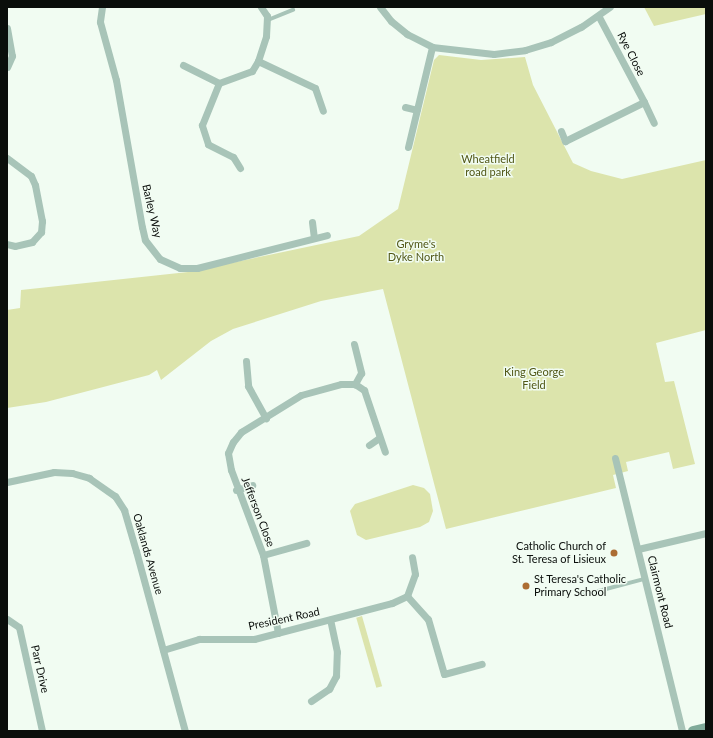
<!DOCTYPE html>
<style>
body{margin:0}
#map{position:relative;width:713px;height:738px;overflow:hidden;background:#f1fcf2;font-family:Lato,sans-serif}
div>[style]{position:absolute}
.green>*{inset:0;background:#dce4ac;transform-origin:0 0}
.lane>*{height:3.5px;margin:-1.75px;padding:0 1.75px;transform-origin:1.75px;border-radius:1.75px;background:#a8c4b8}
.street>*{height:7px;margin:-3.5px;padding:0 3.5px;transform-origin:3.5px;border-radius:3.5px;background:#a8c4b8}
.secondary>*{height:10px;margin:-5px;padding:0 5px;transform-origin:5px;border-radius:5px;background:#7faa99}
.dots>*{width:11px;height:11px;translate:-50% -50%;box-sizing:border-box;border:2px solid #f1fcf2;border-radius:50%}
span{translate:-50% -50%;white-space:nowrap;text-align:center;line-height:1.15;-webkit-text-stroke:3px #f1fcf2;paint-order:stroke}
.street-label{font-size:11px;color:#0a0e0b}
.park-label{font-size:11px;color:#515716}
.poi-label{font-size:11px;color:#0a0e0b}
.right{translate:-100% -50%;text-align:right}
.left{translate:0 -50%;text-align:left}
.frame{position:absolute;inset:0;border:8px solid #0a0e0b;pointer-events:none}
</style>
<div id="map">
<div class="green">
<i style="clip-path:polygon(644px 7px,706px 7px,706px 14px,654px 26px)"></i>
<i style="clip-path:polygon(439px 55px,481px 60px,525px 57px,533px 85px,573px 163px,591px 171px,622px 179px,706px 160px,706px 330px,656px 343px,665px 382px,674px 381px,695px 464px,673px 469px,669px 452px,626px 462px,628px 471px,613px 475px,616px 488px,446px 529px,383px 289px,321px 301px,233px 329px,211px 341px,161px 380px,157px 370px,149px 375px,46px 402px,7px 408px,7px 310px,20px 308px,21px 290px,188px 272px,359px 236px,398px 209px,434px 60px)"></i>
<i style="clip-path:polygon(413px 485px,424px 488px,430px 494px,433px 511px,429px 522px,420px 527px,366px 540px,357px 535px,350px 511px,355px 504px)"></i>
<i style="left:362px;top:616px;width:73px;height:6px;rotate:74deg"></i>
</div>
<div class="lane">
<i style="left:268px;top:20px;width:27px;rotate:-22deg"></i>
<i style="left:578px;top:591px;width:13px;rotate:9deg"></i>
<i style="left:591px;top:593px;width:55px;rotate:-14.8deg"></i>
</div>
<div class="street">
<i style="left:102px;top:7px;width:15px;rotate:98deg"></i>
<i style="left:100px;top:22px;width:60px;rotate:74.6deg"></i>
<i style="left:116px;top:80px;width:149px;rotate:80deg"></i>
<i style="left:142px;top:227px;width:13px;rotate:77deg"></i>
<i style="left:145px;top:240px;width:24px;rotate:52deg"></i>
<i style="left:160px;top:259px;width:22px;rotate:24deg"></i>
<i style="left:180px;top:268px;width:17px"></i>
<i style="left:197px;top:268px;width:134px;rotate:-14.2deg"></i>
<i style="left:380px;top:7px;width:18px;rotate:52deg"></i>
<i style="left:391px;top:21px;width:21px;rotate:39deg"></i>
<i style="left:407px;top:34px;width:28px;rotate:27deg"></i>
<i style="left:432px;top:47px;width:62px;rotate:6.4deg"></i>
<i style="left:494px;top:54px;width:31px;rotate:-7deg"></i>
<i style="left:525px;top:50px;width:27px;rotate:-17deg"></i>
<i style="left:551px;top:42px;width:34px;rotate:-27deg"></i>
<i style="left:581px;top:27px;width:35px;rotate:-35deg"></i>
<i style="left:7px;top:28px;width:28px;rotate:80deg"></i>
<i style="left:12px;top:56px;width:12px;rotate:114deg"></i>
<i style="left:258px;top:61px;width:63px;rotate:25.3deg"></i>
<i style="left:315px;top:88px;width:24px;rotate:71deg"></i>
<i style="left:183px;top:65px;width:40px;rotate:26.6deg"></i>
<i style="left:644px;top:102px;width:23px;rotate:65deg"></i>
<i style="left:405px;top:107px;width:12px;rotate:14deg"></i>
<i style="left:561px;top:131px;width:11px;rotate:68deg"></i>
<i style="left:565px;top:141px;width:88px;rotate:-26.3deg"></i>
<i style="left:644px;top:102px;width:96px;rotate:-117.9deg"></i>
<i style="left:408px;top:147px;width:103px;rotate:-76.5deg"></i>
<i style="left:7px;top:158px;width:30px;rotate:37deg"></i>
<i style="left:31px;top:176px;width:10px;rotate:66deg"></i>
<i style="left:35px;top:185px;width:37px;rotate:79deg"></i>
<i style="left:42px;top:221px;width:11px;rotate:95deg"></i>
<i style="left:41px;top:232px;width:13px;rotate:132deg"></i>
<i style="left:32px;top:242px;width:17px;rotate:167deg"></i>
<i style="left:15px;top:246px;width:8px;rotate:-166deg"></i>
<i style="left:240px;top:168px;width:13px;rotate:-122deg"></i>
<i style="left:233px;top:157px;width:28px;rotate:-153deg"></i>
<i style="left:208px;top:144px;width:20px;rotate:-108deg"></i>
<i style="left:202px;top:125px;width:45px;rotate:-68deg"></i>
<i style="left:219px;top:83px;width:35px;rotate:-20deg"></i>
<i style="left:252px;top:71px;width:12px;rotate:-59deg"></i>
<i style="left:258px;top:61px;width:26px;rotate:-72deg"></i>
<i style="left:266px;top:36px;width:20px;rotate:-87deg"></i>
<i style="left:267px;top:16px;width:11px;rotate:-124deg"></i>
<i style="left:312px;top:222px;width:16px;rotate:83deg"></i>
<i style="left:354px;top:344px;width:30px;rotate:76deg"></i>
<i style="left:361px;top:373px;width:13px;rotate:119deg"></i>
<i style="left:246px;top:361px;width:25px;rotate:85deg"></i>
<i style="left:248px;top:386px;width:37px;rotate:61deg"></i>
<i style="left:369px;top:445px;width:12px;rotate:-35deg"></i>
<i style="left:615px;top:458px;width:281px;rotate:76.2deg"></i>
<i style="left:7px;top:482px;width:48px;rotate:-12deg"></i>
<i style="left:54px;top:472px;width:18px;rotate:3deg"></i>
<i style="left:72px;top:473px;width:18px;rotate:16deg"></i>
<i style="left:89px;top:478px;width:32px;rotate:35deg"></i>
<i style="left:115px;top:496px;width:17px;rotate:57deg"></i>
<i style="left:124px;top:510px;width:43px;rotate:73.7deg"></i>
<i style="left:136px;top:551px;width:187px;rotate:74.8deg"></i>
<i style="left:236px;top:490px;width:17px;rotate:-17deg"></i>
<i style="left:638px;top:549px;width:70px;rotate:-13.2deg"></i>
<i style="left:263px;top:555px;width:45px;rotate:-15.6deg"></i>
<i style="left:407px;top:596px;width:23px;rotate:-70deg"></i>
<i style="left:415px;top:574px;width:17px;rotate:-100deg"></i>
<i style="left:7px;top:619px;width:14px;rotate:34deg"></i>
<i style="left:19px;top:627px;width:107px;rotate:77.5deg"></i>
<i style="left:278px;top:633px;width:79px;rotate:-100.9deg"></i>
<i style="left:263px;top:555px;width:91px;rotate:-110.6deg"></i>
<i style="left:231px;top:470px;width:17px;rotate:-100deg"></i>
<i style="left:228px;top:453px;width:12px;rotate:-66deg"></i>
<i style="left:233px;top:442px;width:13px;rotate:-51deg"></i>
<i style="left:241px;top:432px;width:70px;rotate:-31.7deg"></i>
<i style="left:301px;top:395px;width:41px;rotate:-15.4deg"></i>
<i style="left:341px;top:384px;width:14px"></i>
<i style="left:355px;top:384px;width:11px;rotate:34deg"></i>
<i style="left:364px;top:390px;width:65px;rotate:71.3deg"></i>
<i style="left:163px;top:650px;width:38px;rotate:-17deg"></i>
<i style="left:199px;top:639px;width:55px"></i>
<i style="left:254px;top:639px;width:143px;rotate:-14.6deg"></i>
<i style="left:392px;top:603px;width:17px;rotate:-25deg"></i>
<i style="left:407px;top:596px;width:31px;rotate:48deg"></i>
<i style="left:428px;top:619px;width:57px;rotate:73.8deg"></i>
<i style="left:444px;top:674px;width:39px;rotate:-15deg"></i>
<i style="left:311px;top:701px;width:22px;rotate:-34deg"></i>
<i style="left:329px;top:689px;width:15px;rotate:-62deg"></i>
<i style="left:336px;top:676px;width:24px;rotate:-88deg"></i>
<i style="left:337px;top:652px;width:33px;rotate:-102deg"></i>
</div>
<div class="secondary">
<i style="left:693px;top:731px;width:13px;rotate:-13deg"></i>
</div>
<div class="dots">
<i style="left:614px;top:553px;background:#ac6d33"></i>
<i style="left:526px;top:586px;background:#ac6d33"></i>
</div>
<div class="street-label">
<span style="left:631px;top:54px;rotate:63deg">Rye Close</span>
<span style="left:152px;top:211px;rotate:77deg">Barley Way</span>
<span style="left:258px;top:512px;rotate:69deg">Jefferson Close</span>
<span style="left:148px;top:554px;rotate:74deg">Oaklands Avenue</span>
<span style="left:660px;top:592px;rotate:76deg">Clairmont Road</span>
<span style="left:284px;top:619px;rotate:-12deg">President Road</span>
<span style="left:40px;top:669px;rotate:77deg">Parr Drive</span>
</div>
<div class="park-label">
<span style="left:488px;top:166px">Wheatfield<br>road park</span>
<span style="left:416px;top:251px">Gryme's<br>Dyke North</span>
<span style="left:534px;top:379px">King George<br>Field</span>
</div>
<div class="poi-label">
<span class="right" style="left:606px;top:553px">Catholic Church of<br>St. Teresa of Lisieux</span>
<span class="left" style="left:534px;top:586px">St Teresa's Catholic<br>Primary School</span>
</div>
<div class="frame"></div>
</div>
